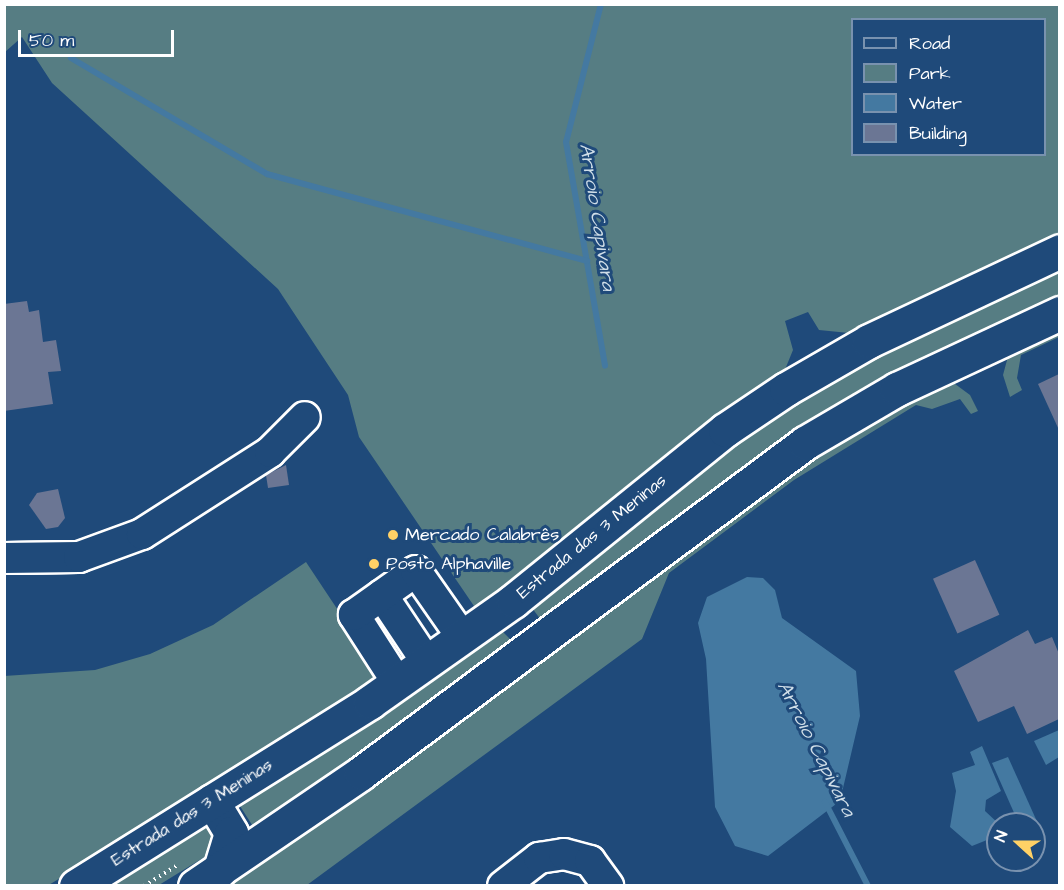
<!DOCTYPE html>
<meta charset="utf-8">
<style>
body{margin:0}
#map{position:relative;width:1064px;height:890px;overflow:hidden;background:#1f4a7a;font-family:"Architects Daughter",sans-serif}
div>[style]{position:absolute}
.green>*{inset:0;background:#567d83}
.water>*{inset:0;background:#4479a1}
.stream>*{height:6px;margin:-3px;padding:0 3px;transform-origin:3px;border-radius:3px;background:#4479a1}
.building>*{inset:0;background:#6b7694;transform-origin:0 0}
.path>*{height:4px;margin-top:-2px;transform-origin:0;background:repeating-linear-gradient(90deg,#fff 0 1.5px,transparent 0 6px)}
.roads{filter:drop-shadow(2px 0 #fff) drop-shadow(-2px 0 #fff) drop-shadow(0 2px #fff) drop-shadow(0 -2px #fff)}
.minor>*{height:30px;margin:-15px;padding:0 15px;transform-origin:15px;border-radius:15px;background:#1f4a7a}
.major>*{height:33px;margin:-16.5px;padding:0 16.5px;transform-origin:16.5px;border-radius:16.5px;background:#1f4a7a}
.dots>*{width:16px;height:16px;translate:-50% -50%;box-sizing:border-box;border:3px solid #1f4a7a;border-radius:50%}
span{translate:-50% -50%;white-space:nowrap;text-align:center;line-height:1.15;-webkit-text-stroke:6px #1f4a7a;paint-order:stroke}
.poi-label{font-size:18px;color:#fff}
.left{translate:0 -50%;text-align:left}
.street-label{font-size:18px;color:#fff}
.water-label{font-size:20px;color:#d0dee8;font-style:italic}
.frame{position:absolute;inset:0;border:6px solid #fff;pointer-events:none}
.legend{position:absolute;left:851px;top:18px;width:195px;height:138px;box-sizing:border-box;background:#1f4a7a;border:2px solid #7992af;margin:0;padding:8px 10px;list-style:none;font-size:18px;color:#fff}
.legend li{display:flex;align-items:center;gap:12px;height:30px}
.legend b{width:30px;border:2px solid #7992af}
.north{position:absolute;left:986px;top:812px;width:60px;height:60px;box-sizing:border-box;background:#1f4a7a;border:2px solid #7992af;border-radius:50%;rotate:291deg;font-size:16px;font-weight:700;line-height:24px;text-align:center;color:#fff}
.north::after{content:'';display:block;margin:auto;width:21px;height:27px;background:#ffd166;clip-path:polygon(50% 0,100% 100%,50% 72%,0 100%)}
.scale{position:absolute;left:18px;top:30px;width:156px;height:27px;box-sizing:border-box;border:3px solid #fff;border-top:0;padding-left:8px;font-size:18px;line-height:21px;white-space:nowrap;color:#fff;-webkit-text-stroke:4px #1f4a7a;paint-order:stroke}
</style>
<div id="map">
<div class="green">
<i style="clip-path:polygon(evenodd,5px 4px,1059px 5px,1059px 235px,849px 333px,819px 330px,808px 312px,785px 321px,793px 350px,784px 372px,654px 464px,476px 609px,359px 437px,348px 395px,278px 289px,52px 83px,22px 37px,5px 52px,5px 4px,852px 20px,1044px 20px,1044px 154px,852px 154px,852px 20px)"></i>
<i style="clip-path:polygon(1059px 269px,1059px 299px,543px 623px,530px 605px,739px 440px,816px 389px,903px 339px)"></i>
<i style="clip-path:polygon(1059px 321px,1059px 337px,1021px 355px,1017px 378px,1022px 390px,1010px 397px,1003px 375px,1010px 349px)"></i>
<i style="clip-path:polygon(951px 381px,970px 395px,978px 411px,971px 414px,960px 399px,932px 409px,916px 405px,794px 480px,669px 573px,642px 639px,307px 885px,221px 886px,271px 854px,837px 435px)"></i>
<i style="clip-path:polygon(306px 562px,381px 675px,57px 880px,47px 886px,5px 885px,4px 676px,95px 670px,150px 654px,213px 625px)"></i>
<i style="clip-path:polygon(492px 631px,502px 631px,514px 643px,367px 755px,254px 828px,240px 806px,397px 703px)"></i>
<i style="clip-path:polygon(206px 828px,216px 830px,211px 853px,159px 885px,105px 886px)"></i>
</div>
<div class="water">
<i style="clip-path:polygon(747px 577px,763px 578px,775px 590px,782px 618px,856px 671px,860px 716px,840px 801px,768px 856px,735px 846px,715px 807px,706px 659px,698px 623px,707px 597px)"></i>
<i style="clip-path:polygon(1059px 730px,1059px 757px,1046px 765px,1034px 741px)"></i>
<i style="clip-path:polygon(982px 746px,1001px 791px,986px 800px,985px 811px,999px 824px,992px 838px,972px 846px,950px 827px,956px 791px,952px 773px,975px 765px,970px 752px)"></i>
<i style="clip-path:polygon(1008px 757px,1039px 826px,1034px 828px,1019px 824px,992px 763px)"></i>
</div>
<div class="stream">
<i style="left:601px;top:4px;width:142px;rotate:104.2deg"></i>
<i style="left:566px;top:142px;width:227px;rotate:80.1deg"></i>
<i style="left:71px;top:58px;width:228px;rotate:30.6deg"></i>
<i style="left:267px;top:174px;width:332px;rotate:15.2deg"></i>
<i style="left:825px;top:802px;width:94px;rotate:62.9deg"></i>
</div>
<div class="building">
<i style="clip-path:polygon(27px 301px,29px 312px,39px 310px,43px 342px,56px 340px,61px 371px,48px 372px,53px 404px,4px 411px,4px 304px)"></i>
<i style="clip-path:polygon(1059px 374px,1059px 430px,1038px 384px)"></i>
<i style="clip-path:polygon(286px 465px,289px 485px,268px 488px,266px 475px)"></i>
<i style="clip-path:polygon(58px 489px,65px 518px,58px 527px,46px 529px,29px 505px,37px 493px)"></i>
<i style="left:975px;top:560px;width:60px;height:46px;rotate:66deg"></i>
<i style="clip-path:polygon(1028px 630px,1035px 644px,1052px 637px,1059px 654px,1059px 719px,1027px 734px,1014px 706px,978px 722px,954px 671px)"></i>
</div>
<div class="path">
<i style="left:144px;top:886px;width:39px;rotate:-32deg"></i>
</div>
<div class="roads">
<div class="minor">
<i style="left:4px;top:558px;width:75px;rotate:-0.8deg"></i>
<i style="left:79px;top:557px;width:67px;rotate:-20.1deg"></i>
<i style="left:142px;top:534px;width:152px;rotate:-32.6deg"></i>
<i style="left:270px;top:452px;width:49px;rotate:-45deg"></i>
<i style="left:382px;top:595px;width:79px;rotate:56.3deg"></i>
<i style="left:397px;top:682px;width:80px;rotate:-122.7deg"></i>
<i style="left:354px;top:615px;width:76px;rotate:-35.4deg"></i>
<i style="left:416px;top:571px;width:80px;rotate:55.1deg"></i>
<i style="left:503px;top:886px;width:46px;rotate:-37.9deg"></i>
<i style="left:539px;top:858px;width:25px;rotate:-9deg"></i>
<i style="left:564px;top:854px;width:27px;rotate:15deg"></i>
<i style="left:590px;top:861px;width:31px;rotate:54deg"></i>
</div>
<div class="major">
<i style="left:212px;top:801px;width:37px;rotate:59deg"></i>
<i style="left:231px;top:833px;width:39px;rotate:107deg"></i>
<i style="left:76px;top:886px;width:347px;rotate:-32deg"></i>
<i style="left:370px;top:702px;width:175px;rotate:-35.2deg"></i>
<i style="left:513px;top:601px;width:272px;rotate:-38.9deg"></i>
<i style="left:725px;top:430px;width:73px;rotate:-33.9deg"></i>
<i style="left:786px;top:389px;width:96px;rotate:-30deg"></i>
<i style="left:869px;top:341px;width:211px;rotate:-25.2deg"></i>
<i style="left:195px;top:886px;width:201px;rotate:-34.2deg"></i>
<i style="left:361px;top:773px;width:553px;rotate:-36.62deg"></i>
<i style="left:805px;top:443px;width:107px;rotate:-30.4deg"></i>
<i style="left:897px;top:389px;width:180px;rotate:-25deg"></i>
</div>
</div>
<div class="dots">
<i style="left:393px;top:535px;background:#ffd166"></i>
<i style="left:374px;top:564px;background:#ffd166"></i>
</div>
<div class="poi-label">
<span class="left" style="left:405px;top:535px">Mercado Calabrês</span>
<span class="left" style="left:386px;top:564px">Posto Alphaville</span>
</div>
<div class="street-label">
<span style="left:592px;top:537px;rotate:-39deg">Estrada das 3 Meninas</span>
<span style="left:192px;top:813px;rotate:-32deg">Estrada das 3 Meninas</span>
</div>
<div class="water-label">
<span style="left:597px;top:217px;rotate:81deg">Arroio Capivara</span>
<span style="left:816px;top:749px;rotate:63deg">Arroio Capivara</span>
</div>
<div class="frame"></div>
<ul class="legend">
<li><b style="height:8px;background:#1f4a7a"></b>Road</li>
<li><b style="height:16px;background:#567d83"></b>Park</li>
<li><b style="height:16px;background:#4479a1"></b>Water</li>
<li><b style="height:16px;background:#6b7694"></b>Building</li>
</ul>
<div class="north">N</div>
<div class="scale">50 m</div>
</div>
